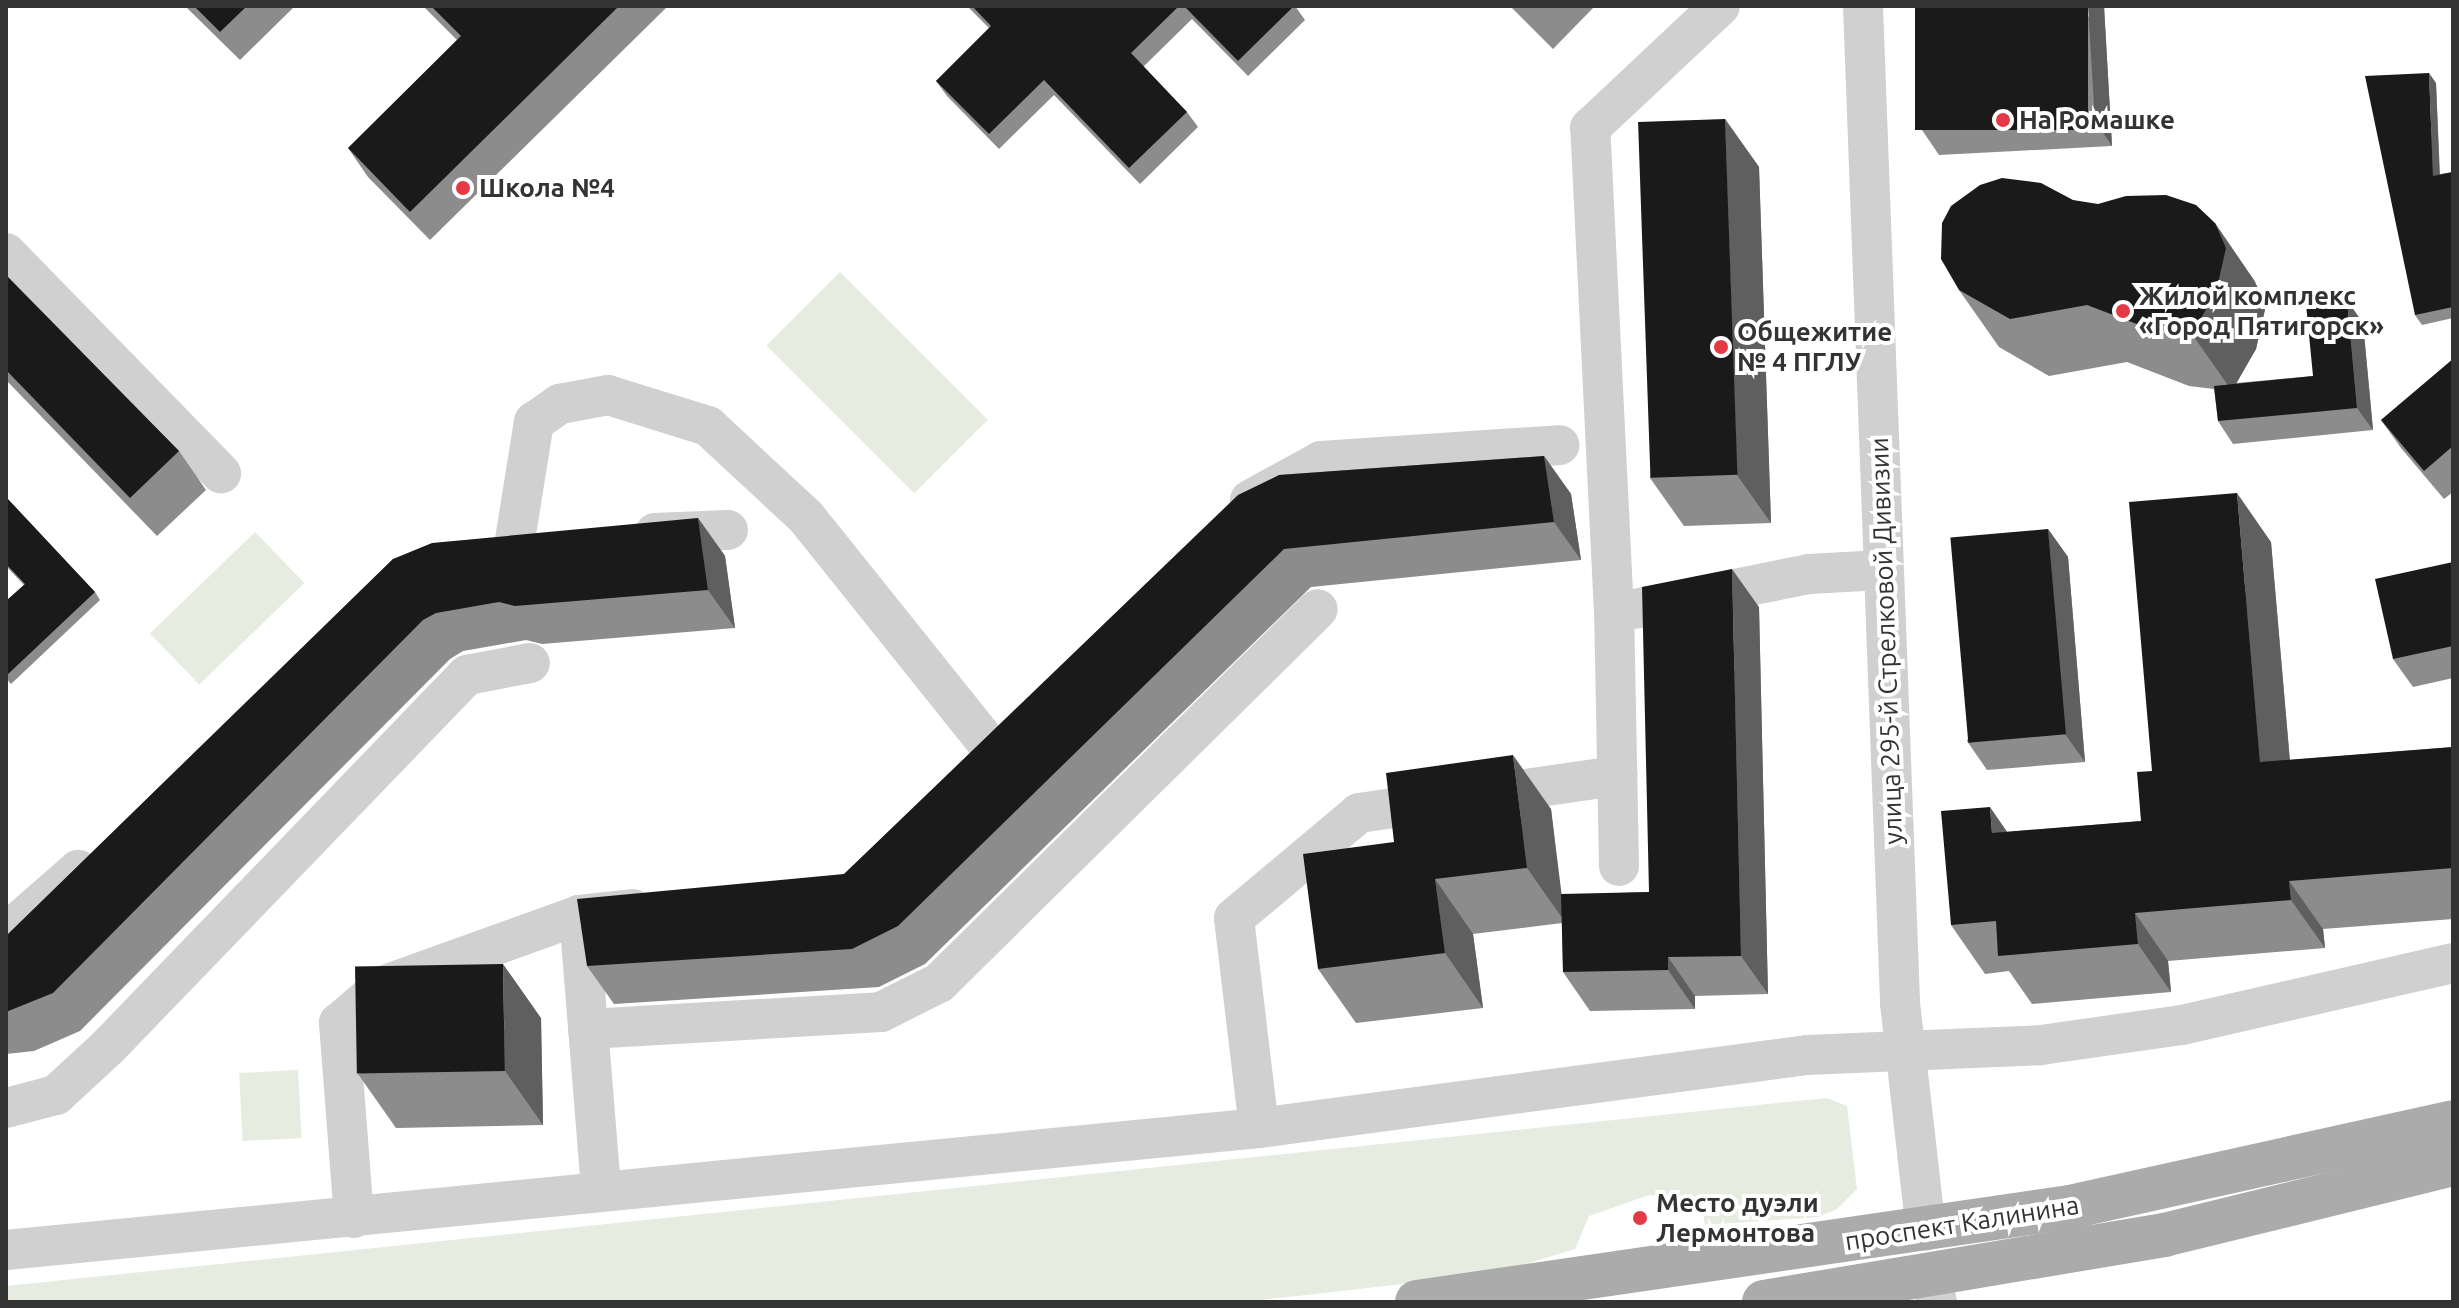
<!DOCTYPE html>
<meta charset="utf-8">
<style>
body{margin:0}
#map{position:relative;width:2459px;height:1308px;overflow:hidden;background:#fff;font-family:Ubuntu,sans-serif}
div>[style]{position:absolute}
.green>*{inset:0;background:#e6ecdf;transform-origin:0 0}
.minor>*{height:40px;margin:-20px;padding:0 20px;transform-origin:20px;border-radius:20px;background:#d0d0d0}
.major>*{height:44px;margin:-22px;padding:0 22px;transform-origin:22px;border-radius:22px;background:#ababab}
.wall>*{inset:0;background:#8c8c8c}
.shaded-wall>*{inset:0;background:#5f5f5f}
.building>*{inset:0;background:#1a1a1a;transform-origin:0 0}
.dots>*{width:22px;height:22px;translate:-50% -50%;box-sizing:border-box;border:4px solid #fff;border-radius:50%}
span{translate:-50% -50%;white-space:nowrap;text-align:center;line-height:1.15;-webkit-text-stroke:8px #fff;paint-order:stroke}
.poi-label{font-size:26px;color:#333;font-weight:700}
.left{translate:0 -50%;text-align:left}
.street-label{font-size:26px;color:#333}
.frame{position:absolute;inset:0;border:8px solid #333;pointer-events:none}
</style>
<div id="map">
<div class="green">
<i style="left:840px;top:272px;width:209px;height:104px;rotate:45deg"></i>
<i style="left:255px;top:532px;width:71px;height:146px;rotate:46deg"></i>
<i style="left:298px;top:1070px;width:68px;height:59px;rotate:87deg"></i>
<i style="clip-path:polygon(1827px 1098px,1847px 1106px,1857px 1189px,1837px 1209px,1818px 1217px,1705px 1225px,1700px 1197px,1649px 1195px,1589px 1216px,1575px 1249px,1496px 1273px,1316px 1294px,1240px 1302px,6px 1302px,6px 1286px)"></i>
</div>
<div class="minor">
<i style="left:1863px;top:6px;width:998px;rotate:87.87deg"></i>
<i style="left:1900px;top:1003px;width:229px;rotate:83.5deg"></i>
<i style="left:6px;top:253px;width:308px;rotate:45.7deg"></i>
<i style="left:1250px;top:500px;width:81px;rotate:-28.8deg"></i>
<i style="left:1321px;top:461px;width:239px;rotate:-3.8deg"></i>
<i style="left:655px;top:533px;width:73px;rotate:-2.4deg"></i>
<i style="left:515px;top:540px;width:120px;rotate:-80.9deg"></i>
<i style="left:534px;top:422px;width:32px;rotate:-35deg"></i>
<i style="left:560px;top:404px;width:49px;rotate:-10.6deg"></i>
<i style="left:608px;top:395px;width:105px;rotate:17.2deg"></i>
<i style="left:708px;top:426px;width:134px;rotate:42.9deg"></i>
<i style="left:806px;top:517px;width:295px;rotate:51.3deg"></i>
<i style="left:1614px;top:613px;width:486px;rotate:-92.8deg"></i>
<i style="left:1590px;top:128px;width:178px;rotate:-43.2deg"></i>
<i style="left:1619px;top:866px;width:253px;rotate:-91.1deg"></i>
<i style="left:1614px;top:613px;width:199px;rotate:-11.3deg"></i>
<i style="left:1809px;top:574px;width:73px;rotate:-3.1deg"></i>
<i style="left:579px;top:915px;width:275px;rotate:85.4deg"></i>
<i style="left:6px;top:933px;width:96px;rotate:-41.2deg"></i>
<i style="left:588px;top:1029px;width:293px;rotate:-3.3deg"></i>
<i style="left:881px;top:1012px;width:65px;rotate:-26.6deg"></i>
<i style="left:939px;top:983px;width:532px;rotate:-44.62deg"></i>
<i style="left:6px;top:1108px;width:52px;rotate:-14.6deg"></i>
<i style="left:56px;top:1095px;width:71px;rotate:-42.7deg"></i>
<i style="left:108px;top:1047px;width:517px;rotate:-46.02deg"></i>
<i style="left:467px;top:675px;width:64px;rotate:-10.8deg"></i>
<i style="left:1259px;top:1128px;width:211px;rotate:-96.8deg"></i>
<i style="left:1234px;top:918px;width:163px;rotate:-40deg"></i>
<i style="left:1359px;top:813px;width:261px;rotate:-8.2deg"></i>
<i style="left:354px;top:1218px;width:196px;rotate:-94.4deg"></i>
<i style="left:339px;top:1023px;width:57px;rotate:-40.7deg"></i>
<i style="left:382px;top:986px;width:209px;rotate:-19.8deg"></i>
<i style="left:579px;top:915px;width:54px;rotate:-6.3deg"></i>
<i style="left:6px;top:1250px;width:1259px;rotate:-5.56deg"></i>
<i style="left:1259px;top:1128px;width:553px;rotate:-7.59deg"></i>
<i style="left:1807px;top:1055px;width:234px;rotate:-2.4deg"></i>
<i style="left:2041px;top:1045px;width:142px;rotate:-8.1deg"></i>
<i style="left:2182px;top:1025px;width:278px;rotate:-12.9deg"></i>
<i style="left:1931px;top:1274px;width:29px;rotate:78deg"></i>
</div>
<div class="major">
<i style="left:1417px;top:1302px;width:660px;rotate:-8.28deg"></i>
<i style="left:2070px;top:1207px;width:392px;rotate:-12.5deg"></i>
<i style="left:1764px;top:1302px;width:406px;rotate:-9.5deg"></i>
<i style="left:2164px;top:1235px;width:298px;rotate:-13.8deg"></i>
</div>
<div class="wall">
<i style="clip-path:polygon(185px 6px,295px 6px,240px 60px)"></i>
<i style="clip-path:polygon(423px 6px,668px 6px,430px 240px,368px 177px,348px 148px,457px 40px)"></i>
<i style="clip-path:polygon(967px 6px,1295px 6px,1305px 20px,1248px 76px,1192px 19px,1143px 67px,1187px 112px,1198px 127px,1140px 184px,1054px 95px,999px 149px,947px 96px,936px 81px,989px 28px)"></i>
<i style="clip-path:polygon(1510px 6px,1595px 6px,1553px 49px)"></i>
<i style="clip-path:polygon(2104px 6px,2112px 146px,1939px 155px,1922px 130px)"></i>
<i style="clip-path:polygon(2436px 83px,2440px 174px,2453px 172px,2453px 318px,2422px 325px,2415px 315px)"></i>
<i style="clip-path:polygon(1725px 119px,1759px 167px,1771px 523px,1684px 526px,1650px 478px)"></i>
<i style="clip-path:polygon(2073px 200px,2254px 280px,2266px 305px,2256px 349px,2236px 383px,2313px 376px,2363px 323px,2373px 430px,2233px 444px,2218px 421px,2214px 389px,2189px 386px,2127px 362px,2049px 376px,1999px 347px,1959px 290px)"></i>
<i style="clip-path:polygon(6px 275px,179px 451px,206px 490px,157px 536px,6px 380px)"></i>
<i style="clip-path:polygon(2453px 359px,2453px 492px,2444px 499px,2401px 448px,2381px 420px)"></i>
<i style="clip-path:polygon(1544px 456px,1571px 494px,1581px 560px,1311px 587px,925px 964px,879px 987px,614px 1004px,587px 966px,844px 874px,1279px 475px)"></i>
<i style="clip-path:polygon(6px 497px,95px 592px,100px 600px,11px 684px,6px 678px,6px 601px,24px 585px,6px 566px)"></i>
<i style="clip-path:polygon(698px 518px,725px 556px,735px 628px,542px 644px,526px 640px,463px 651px,450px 659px,80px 1031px,34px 1051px,6px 1054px,6px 936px,393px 559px)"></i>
<i style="clip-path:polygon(2048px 529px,2068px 557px,2085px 762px,1987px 770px,1967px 741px)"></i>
<i style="clip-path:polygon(2271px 542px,2290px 760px,2453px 747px,2453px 919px,2323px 929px,2325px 948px,2168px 961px,2171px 992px,2032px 1004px,2009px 971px,1985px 974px,1951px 925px,2007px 832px,2141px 821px,2152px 771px)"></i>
<i style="clip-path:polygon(2453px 562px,2453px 678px,2413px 687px,2393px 659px)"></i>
<i style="clip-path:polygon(1759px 607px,1768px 994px,1695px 996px,1695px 1009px,1590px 1011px,1563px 972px,1562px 923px,1473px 934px,1483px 1008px,1356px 1023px,1318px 969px,1394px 842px,1551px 809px,1561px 895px,1649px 892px)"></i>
<i style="clip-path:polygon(541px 1018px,543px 1125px,396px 1128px,358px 1074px)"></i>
</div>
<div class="shaded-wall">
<i style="clip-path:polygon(2088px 6px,2104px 6px,2112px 146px,2095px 121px)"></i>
<i style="clip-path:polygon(2429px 73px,2436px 83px,2440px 186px,2433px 176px)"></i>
<i style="clip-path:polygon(1725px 119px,1759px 167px,1771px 523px,1737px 475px)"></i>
<i style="clip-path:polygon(2215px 223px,2254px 280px,2266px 305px,2256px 349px,2232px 391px,2192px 334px)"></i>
<i style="clip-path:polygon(2347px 300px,2363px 323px,2373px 430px,2357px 408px)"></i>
<i style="clip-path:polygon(1544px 456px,1571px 494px,1581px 560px,1554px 522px)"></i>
<i style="clip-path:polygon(2237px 493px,2271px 542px,2294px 810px,2260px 762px)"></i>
<i style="clip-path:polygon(698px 518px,725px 556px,735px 628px,708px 590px)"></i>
<i style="clip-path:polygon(2048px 529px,2068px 557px,2085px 762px,2065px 734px)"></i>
<i style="clip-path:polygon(1732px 569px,1759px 607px,1768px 994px,1741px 956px)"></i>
<i style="clip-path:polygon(1513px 755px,1551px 809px,1565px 922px,1527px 868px)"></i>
<i style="clip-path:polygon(1990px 807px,2023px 855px,1992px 833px)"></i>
<i style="clip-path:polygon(1435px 879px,1473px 934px,1483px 1008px,1445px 953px)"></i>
<i style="clip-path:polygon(2289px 881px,2323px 929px,2325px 948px,2291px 900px)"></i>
<i style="clip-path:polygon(2135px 913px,2168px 961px,2171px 992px,2138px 944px)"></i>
<i style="clip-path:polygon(1668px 957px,1695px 996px,1695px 1009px,1668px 970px)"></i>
<i style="clip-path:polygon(503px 964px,541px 1018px,543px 1125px,505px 1071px)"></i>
</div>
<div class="building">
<i style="clip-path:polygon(194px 6px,247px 6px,220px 32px)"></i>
<i style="clip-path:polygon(431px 6px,619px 6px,410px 212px,348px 148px,461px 36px)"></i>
<i style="clip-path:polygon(972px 6px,1179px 6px,1131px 53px,1187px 112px,1129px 168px,1044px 80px,989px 134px,936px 81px,991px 26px)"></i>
<i style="clip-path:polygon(1184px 6px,1294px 6px,1238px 61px)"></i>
<i style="left:1915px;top:6px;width:173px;height:124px"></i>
<i style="clip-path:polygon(2429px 73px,2433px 176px,2453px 172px,2453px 307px,2415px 315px,2365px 76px)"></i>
<i style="left:1725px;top:119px;width:356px;height:87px;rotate:88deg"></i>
<i style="clip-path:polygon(2002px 178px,2041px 183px,2073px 200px,2098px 204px,2126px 196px,2166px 195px,2196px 205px,2215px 223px,2226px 248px,2216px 292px,2192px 334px,2150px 329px,2087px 305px,2010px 319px,1959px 290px,1941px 259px,1942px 223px,1951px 206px,1980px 185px)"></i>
<i style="clip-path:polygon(6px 275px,179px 451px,130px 498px,6px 370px)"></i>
<i style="clip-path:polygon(2347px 300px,2357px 408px,2218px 421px,2214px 386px,2313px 376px,2306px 304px)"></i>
<i style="clip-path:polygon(2453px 359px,2453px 446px,2424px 471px,2381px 420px)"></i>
<i style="clip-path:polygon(1544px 456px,1554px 522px,1284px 549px,898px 926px,852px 949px,587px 966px,577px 899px,844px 874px,1238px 495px,1279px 475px)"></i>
<i style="clip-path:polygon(2237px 493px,2260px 762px,2453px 747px,2453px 868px,2289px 881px,2291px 900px,2135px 913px,2138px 944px,1998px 956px,1996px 921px,1951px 925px,1941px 811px,1990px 807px,1992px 833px,2141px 821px,2137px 772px,2152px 771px,2129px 502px)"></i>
<i style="clip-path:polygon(6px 497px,95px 592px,6px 676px,6px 601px,25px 584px,6px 564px)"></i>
<i style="clip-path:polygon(698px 518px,708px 590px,515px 606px,499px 602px,436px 613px,423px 620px,53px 993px,6px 1012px,6px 936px,393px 559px,432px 543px)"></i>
<i style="left:2048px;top:529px;width:206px;height:98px;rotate:85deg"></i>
<i style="clip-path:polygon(2453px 562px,2453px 646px,2393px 659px,2375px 579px)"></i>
<i style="clip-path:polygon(1732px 569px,1741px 956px,1668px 957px,1668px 970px,1563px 972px,1561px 894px,1649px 892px,1642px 587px)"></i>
<i style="clip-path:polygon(1513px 755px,1527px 868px,1435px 879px,1445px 953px,1318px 969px,1303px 854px,1394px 842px,1386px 773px)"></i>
<i style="left:503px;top:964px;width:107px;height:148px;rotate:89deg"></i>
</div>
<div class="dots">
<i style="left:2003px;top:120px;background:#e63946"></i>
<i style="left:463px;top:188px;background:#e63946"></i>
<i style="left:2123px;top:311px;background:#e63946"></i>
<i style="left:1721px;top:347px;background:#e63946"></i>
<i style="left:1640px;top:1218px;background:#e63946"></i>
</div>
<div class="poi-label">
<span class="left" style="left:2019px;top:120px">На Ромашке</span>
<span class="left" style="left:479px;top:188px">Школа №4</span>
<span class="left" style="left:2139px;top:311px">Жилой комплекс<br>«Город Пятигорск»</span>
<span class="left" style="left:1737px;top:347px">Общежитие<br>№ 4 ПГЛУ</span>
<span class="left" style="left:1656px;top:1218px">Место дуэли<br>Лермонтова</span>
</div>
<div class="street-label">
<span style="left:1886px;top:641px;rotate:-92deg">улица 295-й Стрелковой Дивизии</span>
<span style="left:1962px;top:1223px;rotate:-9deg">проспект Калинина</span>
</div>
<div class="frame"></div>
</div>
